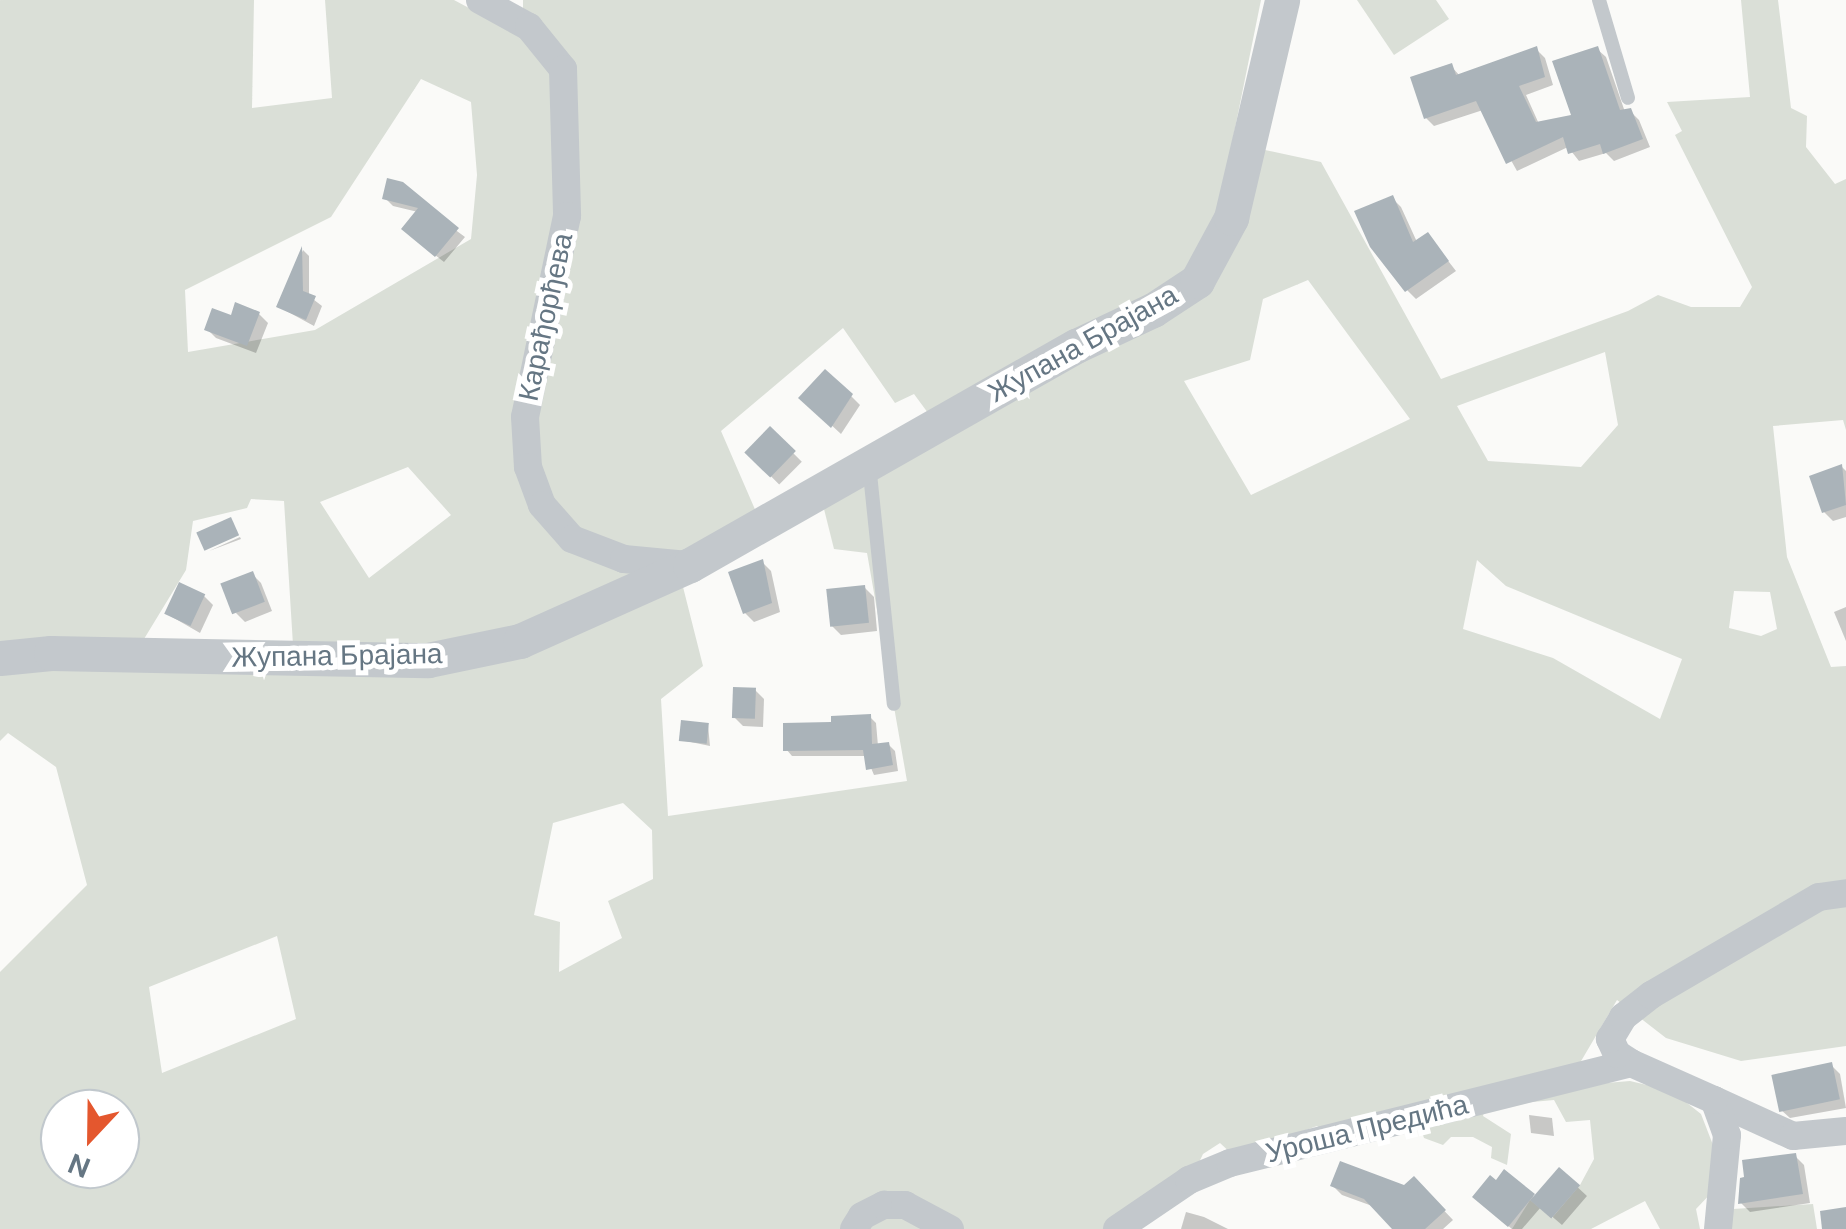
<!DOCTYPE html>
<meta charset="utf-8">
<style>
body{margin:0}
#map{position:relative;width:1846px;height:1229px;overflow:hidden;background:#fafaf8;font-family:"DM Sans",sans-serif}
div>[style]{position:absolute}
.green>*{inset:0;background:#dadfd7}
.shadow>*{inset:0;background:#0003;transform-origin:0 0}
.building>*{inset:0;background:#aab3b9;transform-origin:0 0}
.service>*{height:14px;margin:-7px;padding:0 7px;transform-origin:7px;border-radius:7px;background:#c3c8cc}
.minor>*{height:28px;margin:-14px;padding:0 14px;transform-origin:14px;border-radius:14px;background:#c3c8cc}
.tertiary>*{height:35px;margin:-17.5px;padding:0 17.5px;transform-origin:17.5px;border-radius:17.5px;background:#c3c8cc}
span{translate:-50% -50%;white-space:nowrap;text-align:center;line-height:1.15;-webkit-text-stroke:10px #fff;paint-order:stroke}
.street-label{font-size:28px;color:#657683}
.north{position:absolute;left:40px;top:1089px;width:100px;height:100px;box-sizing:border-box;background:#fff;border:2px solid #c1c8cd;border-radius:50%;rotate:202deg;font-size:28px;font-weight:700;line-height:40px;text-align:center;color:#657683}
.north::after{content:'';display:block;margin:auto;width:35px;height:45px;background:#e4572e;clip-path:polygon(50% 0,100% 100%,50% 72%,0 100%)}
</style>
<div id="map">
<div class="green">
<i style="clip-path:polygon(evenodd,0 0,254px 0,252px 108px,332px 98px,325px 0,454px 0,523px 37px,523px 0,1261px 0,1232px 143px,1321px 162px,1441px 379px,1628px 311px,1658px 295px,1691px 307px,1740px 307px,1752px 287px,1675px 135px,1682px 131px,1667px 102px,1750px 97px,1741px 0,1778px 0,1791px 108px,1807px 116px,1806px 147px,1835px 184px,1846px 179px,1846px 430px,1843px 420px,1773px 426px,1787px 557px,1831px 667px,1846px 666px,1846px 1046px,1741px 1061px,1666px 1038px,1617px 1000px,1577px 1068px,1582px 1085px,1630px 1081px,1672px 1091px,1701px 1114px,1713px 1145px,1715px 1189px,1696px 1209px,1700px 1229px,1660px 1229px,1645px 1201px,1591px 1229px,1512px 1229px,1530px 1200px,1552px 1218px,1580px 1185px,1594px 1159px,1590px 1120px,1566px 1122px,1554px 1100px,1510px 1104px,1488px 1093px,1483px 1116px,1511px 1134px,1507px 1165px,1491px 1158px,1492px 1147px,1473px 1137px,1451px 1137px,1443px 1145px,1424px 1138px,1413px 1107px,1328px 1132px,1317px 1126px,1234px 1156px,1220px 1143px,1203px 1154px,1195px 1171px,1124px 1229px,0 1229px,0 972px,87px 885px,56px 767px,8px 733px,0 741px,0 0,421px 79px,471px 102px,477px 175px,471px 239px,315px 330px,188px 352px,185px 290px,331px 217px,421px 79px,0 0,1308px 280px,1410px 419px,1251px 495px,1184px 381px,1250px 360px,1263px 299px,1308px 280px,0 0,843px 328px,895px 403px,914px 394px,928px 413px,823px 505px,834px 549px,867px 553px,907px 781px,668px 816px,661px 699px,703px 666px,682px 583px,757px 514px,721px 431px,843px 328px,0 0,1605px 352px,1618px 425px,1581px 467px,1488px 461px,1457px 406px,1605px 352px,0 0,408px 467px,451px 515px,369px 578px,320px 502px,408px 467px,0 0,251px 499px,284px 501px,293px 645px,144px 639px,186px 570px,193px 521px,247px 508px,251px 499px,0 0,1477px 560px,1506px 586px,1682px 659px,1660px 719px,1553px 658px,1463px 629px,1477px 560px,0 0,1734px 591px,1770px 592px,1777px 629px,1761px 636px,1729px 628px,1734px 591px,0 0,623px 803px,652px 830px,653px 879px,608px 901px,622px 938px,559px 972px,560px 922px,534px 915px,553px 823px,623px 803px,0 0,277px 936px,296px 1019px,162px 1073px,149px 987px,277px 936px,0 0,60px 1109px,120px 1109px,120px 1169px,60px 1169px,60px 1109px)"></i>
<i style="clip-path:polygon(1357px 0,1436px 0,1449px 19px,1394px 55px)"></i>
<i style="clip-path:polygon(1813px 1204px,1817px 1229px,1730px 1229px,1733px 1209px)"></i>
</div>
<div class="shadow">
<i style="clip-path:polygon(1536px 49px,1545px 58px,1553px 85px,1526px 95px,1539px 124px,1574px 116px,1597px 49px,1606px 57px,1625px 112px,1630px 111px,1639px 120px,1650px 147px,1614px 161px,1606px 153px,1579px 161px,1568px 147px,1517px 171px,1483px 110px,1434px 126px,1426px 118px,1451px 66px,1460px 76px)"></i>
<i style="clip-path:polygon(389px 181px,465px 237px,444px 262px,412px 237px,418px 212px,393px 206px,385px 198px)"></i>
<i style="clip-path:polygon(1392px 198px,1401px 207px,1417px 242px,1428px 235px,1456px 271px,1416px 299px,1407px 290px)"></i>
<i style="clip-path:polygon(303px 250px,309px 256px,309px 296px,322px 306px,314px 326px,279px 307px)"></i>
<i style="clip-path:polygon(259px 314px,268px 323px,256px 353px,216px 338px,207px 329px,232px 318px)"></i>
<i style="clip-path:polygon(851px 396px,860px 405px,841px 434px,802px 398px)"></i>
<i style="left:770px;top:430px;width:45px;height:32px;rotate:45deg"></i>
<i style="clip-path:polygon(1842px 467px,1846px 471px,1846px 517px,1833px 521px,1824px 512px)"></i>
<i style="clip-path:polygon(240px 537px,241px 539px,209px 551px)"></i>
<i style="clip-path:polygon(762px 562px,771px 571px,780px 612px,754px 622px,745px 613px)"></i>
<i style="clip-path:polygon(252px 574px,261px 583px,272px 611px,245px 622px,236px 613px)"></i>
<i style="clip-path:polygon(865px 588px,874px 597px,877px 631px,841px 635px,832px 626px)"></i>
<i style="clip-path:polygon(204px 596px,213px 605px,200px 633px,167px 614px)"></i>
<i style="clip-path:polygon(1846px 607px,1846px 641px,1834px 612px)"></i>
<i style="clip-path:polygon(755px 690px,764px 699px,763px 727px,743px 726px,734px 717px)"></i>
<i style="clip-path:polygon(870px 717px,876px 723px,878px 746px,888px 744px,895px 751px,898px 771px,874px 775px,866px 756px,792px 756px,786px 749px)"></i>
<i style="clip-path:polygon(708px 725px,710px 746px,681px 740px)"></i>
<i style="clip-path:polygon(1831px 1065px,1840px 1074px,1846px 1108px,1790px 1118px,1780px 1109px)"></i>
<i style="clip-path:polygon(1529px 1115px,1552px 1118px,1554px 1136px,1531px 1133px)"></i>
<i style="clip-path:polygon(1795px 1156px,1804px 1165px,1810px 1203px,1750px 1212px,1741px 1203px)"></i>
<i style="clip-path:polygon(1559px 1170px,1587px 1196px,1562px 1225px,1541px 1207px,1522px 1229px,1512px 1229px,1484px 1206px,1505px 1173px,1535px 1198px)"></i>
<i style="clip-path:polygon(1414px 1179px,1453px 1220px,1443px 1229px,1396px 1229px,1375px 1207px,1342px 1195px,1333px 1186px,1405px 1188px)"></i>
<i style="clip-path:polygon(1186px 1212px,1204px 1217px,1228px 1229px,1181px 1229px)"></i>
</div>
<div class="building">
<i style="clip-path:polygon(1537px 46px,1545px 77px,1519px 86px,1536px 122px,1571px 115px,1552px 61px,1598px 46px,1620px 110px,1631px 108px,1643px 139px,1603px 154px,1600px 144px,1568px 154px,1563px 137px,1506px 164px,1476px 101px,1424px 119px,1410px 77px,1452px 63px,1456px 75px)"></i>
<i style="clip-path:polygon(387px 178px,403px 182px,459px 228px,435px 257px,401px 229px,418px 208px,382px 199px)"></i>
<i style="clip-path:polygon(1393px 195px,1413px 242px,1428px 232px,1449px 261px,1405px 292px,1370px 247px,1354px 211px)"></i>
<i style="clip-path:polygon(302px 246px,303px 291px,316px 296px,306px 320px,276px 307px)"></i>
<i style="clip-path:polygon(235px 302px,260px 312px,247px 346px,204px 330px,212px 308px,231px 315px)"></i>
<i style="clip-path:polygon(825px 369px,853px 394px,831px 428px,798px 398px)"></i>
<i style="left:770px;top:426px;width:36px;height:37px;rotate:44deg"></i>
<i style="clip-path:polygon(1842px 464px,1846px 505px,1822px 513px,1809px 476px)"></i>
<i style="left:231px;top:517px;width:20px;height:38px;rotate:66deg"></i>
<i style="clip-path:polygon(763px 559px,772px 603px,743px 614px,728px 572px)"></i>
<i style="left:253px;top:571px;width:33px;height:35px;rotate:69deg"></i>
<i style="left:179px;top:582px;width:29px;height:35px;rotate:25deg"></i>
<i style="left:865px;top:585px;width:38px;height:39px;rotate:84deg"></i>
<i style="left:733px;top:687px;width:23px;height:31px;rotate:2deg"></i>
<i style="clip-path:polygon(871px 714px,872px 744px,889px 742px,893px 765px,866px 770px,863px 750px,783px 751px,783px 723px,831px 722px,831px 716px)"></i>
<i style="left:681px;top:720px;width:28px;height:21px;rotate:6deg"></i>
<i style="left:1832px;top:1062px;width:38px;height:62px;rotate:78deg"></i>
<i style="clip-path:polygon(1796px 1153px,1803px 1194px,1738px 1204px,1740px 1178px,1744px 1177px,1742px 1160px)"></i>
<i style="clip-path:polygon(1340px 1161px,1404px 1185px,1414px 1176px,1446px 1210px,1425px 1229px,1392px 1229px,1364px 1199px,1330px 1186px)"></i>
<i style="left:1559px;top:1167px;width:28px;height:44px;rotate:41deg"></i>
<i style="clip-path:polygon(1504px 1169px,1535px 1194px,1508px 1227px,1472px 1197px,1490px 1175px,1496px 1180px)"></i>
<i style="clip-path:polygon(1846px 1207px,1846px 1229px,1822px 1229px,1820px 1211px)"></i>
</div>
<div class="service">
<i style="left:1599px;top:0;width:102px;rotate:73.5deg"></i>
<i style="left:869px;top:464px;width:241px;rotate:84.1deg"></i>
</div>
<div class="minor">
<i style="left:480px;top:0;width:56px;rotate:28.9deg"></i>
<i style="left:529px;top:27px;width:54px;rotate:51deg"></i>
<i style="left:563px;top:69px;width:147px;rotate:88.4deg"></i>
<i style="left:567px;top:216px;width:205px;rotate:101.8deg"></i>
<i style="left:525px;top:417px;width:50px;rotate:86.6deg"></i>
<i style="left:528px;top:467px;width:40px;rotate:69.8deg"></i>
<i style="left:542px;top:505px;width:45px;rotate:48.6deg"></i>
<i style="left:572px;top:539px;width:56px;rotate:21deg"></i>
<i style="left:624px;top:559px;width:64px;rotate:5.4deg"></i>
<i style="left:1714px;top:1100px;width:87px;rotate:24.5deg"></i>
<i style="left:1793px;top:1136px;width:53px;rotate:-5.4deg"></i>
<i style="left:854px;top:1229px;width:15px;rotate:-58deg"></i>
<i style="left:862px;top:1216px;width:25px;rotate:-27deg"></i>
<i style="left:884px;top:1205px;width:21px"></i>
<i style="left:905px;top:1205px;width:51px;rotate:28.1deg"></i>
<i style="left:1117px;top:1229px;width:87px;rotate:-34.2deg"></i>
<i style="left:1189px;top:1180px;width:44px;rotate:-22.5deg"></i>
<i style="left:1230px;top:1163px;width:413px;rotate:-14deg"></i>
<i style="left:1718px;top:1229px;width:94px;rotate:-84.5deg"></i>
<i style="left:1727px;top:1135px;width:37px;rotate:-110deg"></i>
<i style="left:1714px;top:1100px;width:91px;rotate:-156deg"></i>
<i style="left:1631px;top:1063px;width:17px;rotate:-147deg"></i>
<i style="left:1617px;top:1054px;width:17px;rotate:-115deg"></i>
<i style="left:1610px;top:1039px;width:26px;rotate:-59deg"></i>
<i style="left:1623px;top:1017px;width:36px;rotate:-38deg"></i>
<i style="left:1651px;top:995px;width:194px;rotate:-30.3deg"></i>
<i style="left:1819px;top:897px;width:27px;rotate:-8deg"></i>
</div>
<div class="tertiary">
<i style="left:0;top:658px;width:51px;rotate:-5.6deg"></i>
<i style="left:51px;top:653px;width:377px;rotate:1.1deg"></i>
<i style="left:428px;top:660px;width:94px;rotate:-11.7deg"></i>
<i style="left:520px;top:641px;width:186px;rotate:-24.1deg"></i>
<i style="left:690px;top:565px;width:444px;rotate:-29.6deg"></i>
<i style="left:1076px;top:346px;width:85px;rotate:-25.1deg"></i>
<i style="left:1153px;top:310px;width:53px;rotate:-33.4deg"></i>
<i style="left:1197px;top:281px;width:72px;rotate:-61.6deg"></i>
<i style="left:1231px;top:218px;width:224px;rotate:-76.8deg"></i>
</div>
<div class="street-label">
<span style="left:546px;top:317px;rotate:-78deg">Карађорђева</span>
<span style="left:1083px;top:344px;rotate:-29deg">Жупана Брајана</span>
<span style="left:337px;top:656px;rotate:-1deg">Жупана Брајана</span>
<span style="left:1367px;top:1129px;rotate:-14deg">Уроша Предића</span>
</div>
<div class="north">N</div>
</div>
